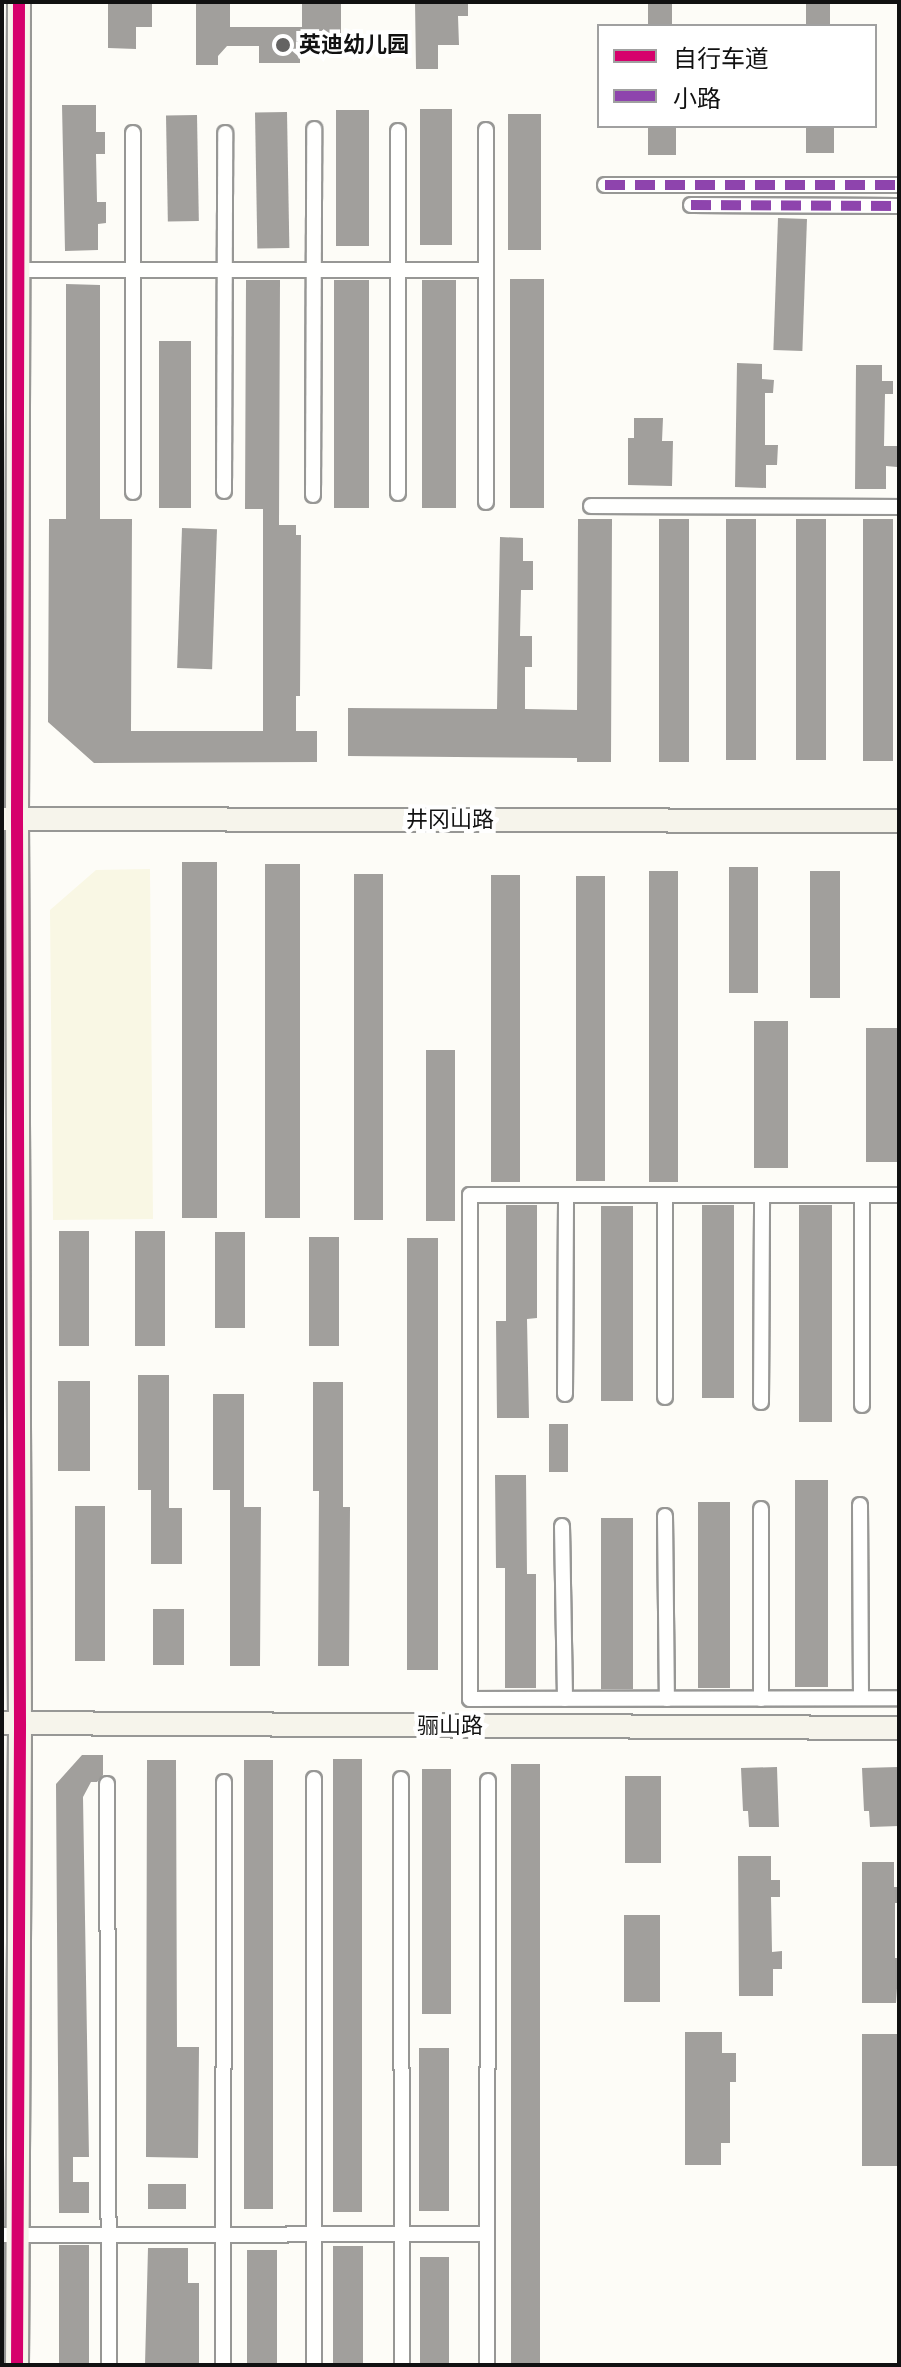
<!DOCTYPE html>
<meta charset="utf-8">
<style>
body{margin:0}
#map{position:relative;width:901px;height:2367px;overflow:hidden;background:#fdfcf7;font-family:"Roboto Serif","Noto Sans SC",serif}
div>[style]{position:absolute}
.farmland>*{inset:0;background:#f9f7e4}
.building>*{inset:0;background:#a19f9c;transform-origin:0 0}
.roads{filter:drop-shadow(2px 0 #979795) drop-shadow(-2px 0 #979795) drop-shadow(0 2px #979795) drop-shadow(0 -2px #979795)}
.street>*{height:14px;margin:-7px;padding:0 7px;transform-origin:7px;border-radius:7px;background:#fffffe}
.secondary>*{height:22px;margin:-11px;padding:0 11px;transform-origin:11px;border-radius:11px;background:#f6f4eb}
.quiet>*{height:10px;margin-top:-5px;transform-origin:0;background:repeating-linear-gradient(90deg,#8e44ad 0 20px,transparent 0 30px)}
.cycleway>*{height:12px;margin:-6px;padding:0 6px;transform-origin:6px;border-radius:6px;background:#d6006c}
.dots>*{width:22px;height:22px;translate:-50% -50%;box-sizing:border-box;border:4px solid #fff;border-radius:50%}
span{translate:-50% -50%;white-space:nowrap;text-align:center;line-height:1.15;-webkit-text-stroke:8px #fff;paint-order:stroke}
.poi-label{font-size:22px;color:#111;font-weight:700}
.left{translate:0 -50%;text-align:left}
.street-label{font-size:22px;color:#111}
.frame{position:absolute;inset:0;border:4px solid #111;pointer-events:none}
.legend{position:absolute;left:597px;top:24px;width:280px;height:104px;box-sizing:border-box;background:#fff;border:2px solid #a0a0a0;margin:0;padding:10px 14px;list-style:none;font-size:24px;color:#111}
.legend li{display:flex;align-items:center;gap:16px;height:40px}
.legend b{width:40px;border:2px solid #a0a0a0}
</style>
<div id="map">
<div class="farmland">
<i style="clip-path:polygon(150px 869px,153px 1219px,53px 1220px,50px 910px,96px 870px)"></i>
</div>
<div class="building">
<i style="clip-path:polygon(108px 2px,152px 2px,152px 27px,136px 27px,136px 49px,108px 48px)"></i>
<i style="clip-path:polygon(196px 2px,230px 2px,230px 27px,302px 27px,302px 2px,341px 2px,341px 47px,300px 47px,300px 63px,259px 63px,259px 46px,227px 46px,218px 56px,218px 65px,196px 65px)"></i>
<i style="clip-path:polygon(415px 2px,468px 2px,468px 16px,458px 16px,459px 45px,438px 45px,438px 69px,416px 69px)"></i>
<i style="left:648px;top:2px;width:24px;height:24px"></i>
<i style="left:806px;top:2px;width:24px;height:24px"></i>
<i style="clip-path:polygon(62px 105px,96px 105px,96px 132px,105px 132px,105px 154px,96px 154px,97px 202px,106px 202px,106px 223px,98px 224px,98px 250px,65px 251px)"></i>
<i style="left:420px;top:109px;width:32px;height:136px"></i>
<i style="left:369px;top:110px;width:136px;height:33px;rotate:90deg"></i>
<i style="left:287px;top:112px;width:136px;height:32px;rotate:89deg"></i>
<i style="left:508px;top:114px;width:33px;height:136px"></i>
<i style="left:197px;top:115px;width:106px;height:31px;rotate:89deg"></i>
<i style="left:648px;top:126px;width:28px;height:29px"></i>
<i style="left:806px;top:126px;width:28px;height:27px"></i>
<i style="left:778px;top:218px;width:29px;height:132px;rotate:2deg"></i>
<i style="left:510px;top:279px;width:34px;height:229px"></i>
<i style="clip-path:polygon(246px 280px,280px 280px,279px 525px,296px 525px,296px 535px,301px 535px,300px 696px,296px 696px,296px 731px,317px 731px,317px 762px,94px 763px,48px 722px,49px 519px,66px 519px,66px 284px,100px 285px,100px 519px,132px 519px,131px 731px,263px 731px,263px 509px,245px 509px)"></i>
<i style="left:334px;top:280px;width:35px;height:228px"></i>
<i style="left:422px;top:280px;width:34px;height:228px"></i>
<i style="left:159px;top:341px;width:32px;height:167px"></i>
<i style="clip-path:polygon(737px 363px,762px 364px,762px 379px,774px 380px,773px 393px,765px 393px,765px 445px,778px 445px,777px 465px,766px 465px,766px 488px,735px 487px)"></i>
<i style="clip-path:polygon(856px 365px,882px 365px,882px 381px,893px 381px,893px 394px,885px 394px,884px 446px,897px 446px,897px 467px,886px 466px,886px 489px,855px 489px)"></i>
<i style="clip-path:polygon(634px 418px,663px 418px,662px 441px,673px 441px,672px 486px,628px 485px,628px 438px,634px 438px)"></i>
<i style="clip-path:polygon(578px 519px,612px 519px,611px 762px,577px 762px,577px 758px,348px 756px,348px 708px,497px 709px,500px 537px,523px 538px,523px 561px,533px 561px,533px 590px,521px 590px,520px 636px,532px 636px,532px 667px,525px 667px,525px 709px,577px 710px)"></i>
<i style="left:659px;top:519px;width:30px;height:243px"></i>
<i style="left:726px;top:519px;width:30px;height:241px"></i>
<i style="left:796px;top:519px;width:30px;height:241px"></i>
<i style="left:863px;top:519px;width:30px;height:242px"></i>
<i style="left:182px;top:528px;width:35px;height:140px;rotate:2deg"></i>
<i style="left:182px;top:862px;width:35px;height:356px"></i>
<i style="left:265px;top:864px;width:35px;height:354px"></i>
<i style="left:729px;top:867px;width:29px;height:126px"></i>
<i style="left:649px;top:871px;width:29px;height:311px"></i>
<i style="left:810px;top:871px;width:30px;height:127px"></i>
<i style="left:354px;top:874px;width:29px;height:346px"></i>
<i style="left:491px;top:875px;width:29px;height:307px"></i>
<i style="left:576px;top:876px;width:29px;height:305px"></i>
<i style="left:754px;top:1021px;width:34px;height:147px"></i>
<i style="left:866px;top:1028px;width:33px;height:134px"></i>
<i style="left:455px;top:1050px;width:171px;height:29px;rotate:90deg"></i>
<i style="clip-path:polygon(506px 1205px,537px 1205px,537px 1318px,527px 1319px,529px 1418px,497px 1418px,496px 1321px,506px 1321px)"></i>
<i style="left:702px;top:1205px;width:32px;height:193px"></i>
<i style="left:799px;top:1205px;width:33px;height:217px"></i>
<i style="left:601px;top:1206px;width:32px;height:195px"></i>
<i style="left:59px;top:1231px;width:30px;height:115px"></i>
<i style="left:135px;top:1231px;width:30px;height:115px"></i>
<i style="left:215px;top:1232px;width:30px;height:96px"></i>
<i style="left:309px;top:1237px;width:30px;height:109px"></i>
<i style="left:407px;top:1238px;width:31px;height:432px"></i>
<i style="clip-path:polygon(138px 1375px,169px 1375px,169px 1508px,182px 1508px,182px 1564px,151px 1564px,151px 1490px,138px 1490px)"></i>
<i style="left:58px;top:1381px;width:32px;height:90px"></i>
<i style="clip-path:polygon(313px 1382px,343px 1382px,343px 1507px,350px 1507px,349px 1666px,318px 1666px,319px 1491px,313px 1491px)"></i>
<i style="clip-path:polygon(213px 1394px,244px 1394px,244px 1507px,261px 1507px,260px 1666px,230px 1666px,230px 1490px,213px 1490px)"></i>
<i style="left:549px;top:1424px;width:19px;height:48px"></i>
<i style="clip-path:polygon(495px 1475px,526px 1475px,527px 1574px,536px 1574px,536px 1688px,505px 1688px,505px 1568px,496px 1568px)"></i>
<i style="left:795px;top:1480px;width:33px;height:207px"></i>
<i style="left:698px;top:1502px;width:32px;height:186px"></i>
<i style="left:75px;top:1506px;width:30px;height:155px"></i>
<i style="left:601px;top:1518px;width:32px;height:171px"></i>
<i style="left:153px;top:1609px;width:31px;height:56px"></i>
<i style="clip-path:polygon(82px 1755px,103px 1755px,103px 1775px,97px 1782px,91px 1782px,83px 1797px,89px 2157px,73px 2157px,73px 2182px,89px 2182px,89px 2213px,59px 2213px,56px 1784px)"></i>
<i style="left:333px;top:1759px;width:29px;height:453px"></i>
<i style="clip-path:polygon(147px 1760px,176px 1760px,177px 2047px,199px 2047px,198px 2158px,146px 2157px)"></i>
<i style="left:244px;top:1760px;width:29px;height:449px"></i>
<i style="left:511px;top:1764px;width:29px;height:601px"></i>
<i style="clip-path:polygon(777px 1767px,779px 1827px,749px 1827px,748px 1811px,743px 1811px,741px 1768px)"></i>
<i style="clip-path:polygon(898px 1767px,899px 1826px,870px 1827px,869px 1811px,864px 1811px,862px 1768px)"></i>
<i style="left:422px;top:1769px;width:29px;height:245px"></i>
<i style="left:625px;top:1776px;width:36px;height:87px"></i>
<i style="clip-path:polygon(738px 1856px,771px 1856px,771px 1880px,780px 1880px,780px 1897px,771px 1897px,772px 1952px,782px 1951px,782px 1969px,773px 1969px,773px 1996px,739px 1996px)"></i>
<i style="clip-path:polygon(862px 1862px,894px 1862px,894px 1887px,899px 1887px,899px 1903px,895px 1903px,895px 1958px,899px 1958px,896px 2003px,862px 2003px)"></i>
<i style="left:624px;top:1915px;width:36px;height:87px"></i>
<i style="clip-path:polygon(685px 2032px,722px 2032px,722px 2053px,736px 2053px,736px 2082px,730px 2082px,730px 2143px,721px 2143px,721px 2165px,685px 2165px)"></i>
<i style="left:862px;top:2034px;width:36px;height:132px"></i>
<i style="left:419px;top:2048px;width:30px;height:163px"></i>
<i style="left:148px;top:2184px;width:38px;height:25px"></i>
<i style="left:59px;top:2245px;width:30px;height:120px"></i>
<i style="left:333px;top:2246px;width:30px;height:119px"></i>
<i style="clip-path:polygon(148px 2248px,188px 2248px,188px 2283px,199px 2283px,199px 2365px,145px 2365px)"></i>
<i style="left:247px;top:2250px;width:30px;height:115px"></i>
<i style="left:449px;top:2257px;width:108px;height:29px;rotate:90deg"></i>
</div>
<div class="roads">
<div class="street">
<i style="left:486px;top:130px;width:372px;rotate:90deg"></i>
<i style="left:398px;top:131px;width:362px;rotate:90deg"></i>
<i style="left:133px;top:133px;width:359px;rotate:90deg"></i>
<i style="left:605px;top:185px;width:294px"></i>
<i style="left:691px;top:205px;width:208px;rotate:0.3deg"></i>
<i style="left:21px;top:270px;width:465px"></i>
<i style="left:224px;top:491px;width:358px;rotate:-89.8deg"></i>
<i style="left:313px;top:495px;width:366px;rotate:-89.8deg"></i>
<i style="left:591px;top:506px;width:308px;rotate:0.2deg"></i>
<i style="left:899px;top:1195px;width:429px;rotate:180deg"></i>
<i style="left:470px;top:1195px;width:504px;rotate:90deg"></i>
<i style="left:470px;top:1699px;width:429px;rotate:-0.1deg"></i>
<i style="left:665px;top:1196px;width:201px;rotate:90deg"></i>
<i style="left:565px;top:1394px;width:198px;rotate:-89.7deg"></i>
<i style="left:761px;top:1402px;width:206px;rotate:-89.7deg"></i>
<i style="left:862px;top:1405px;width:210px;rotate:-90deg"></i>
<i style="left:860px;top:1505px;width:193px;rotate:89.7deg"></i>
<i style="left:761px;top:1509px;width:190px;rotate:90deg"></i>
<i style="left:665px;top:1516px;width:183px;rotate:89.4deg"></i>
<i style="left:562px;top:1526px;width:173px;rotate:89deg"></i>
<i style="left:314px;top:1779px;width:586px;rotate:90deg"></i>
<i style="left:401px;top:1779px;width:586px;rotate:89.9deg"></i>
<i style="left:107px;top:1784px;width:581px;rotate:89.8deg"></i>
<i style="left:2px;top:2235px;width:485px;rotate:-0.1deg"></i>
<i style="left:223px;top:2365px;width:583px;rotate:-89.9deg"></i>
<i style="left:487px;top:2365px;width:584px;rotate:-89.9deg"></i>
</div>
<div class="secondary">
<i style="left:4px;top:819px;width:895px;rotate:0.13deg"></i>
<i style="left:2px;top:1723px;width:897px;rotate:0.32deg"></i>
<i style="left:17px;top:2365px;width:641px;rotate:-89.73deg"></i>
<i style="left:20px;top:1724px;width:904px;rotate:-90.19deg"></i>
<i style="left:17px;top:820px;width:818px;rotate:-89.86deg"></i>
</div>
</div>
<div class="quiet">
<i style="left:605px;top:185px;width:294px"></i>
<i style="left:691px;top:205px;width:208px;rotate:0.3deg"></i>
</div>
<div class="cycleway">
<i style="left:17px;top:2365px;width:641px;rotate:-89.73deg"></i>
<i style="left:20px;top:1724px;width:904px;rotate:-90.19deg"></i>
<i style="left:17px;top:820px;width:818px;rotate:-89.86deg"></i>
</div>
<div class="dots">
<i style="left:283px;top:45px;background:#646362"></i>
</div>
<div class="poi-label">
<span class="left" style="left:299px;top:45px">英迪幼儿园</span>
</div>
<div class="street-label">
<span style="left:450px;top:820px">井冈山路</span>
<span style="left:450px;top:1726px">骊山路</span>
</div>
<div class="frame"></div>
<ul class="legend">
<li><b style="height:10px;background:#d6006c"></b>自行车道</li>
<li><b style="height:10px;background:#8e44ad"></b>小路</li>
</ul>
</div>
